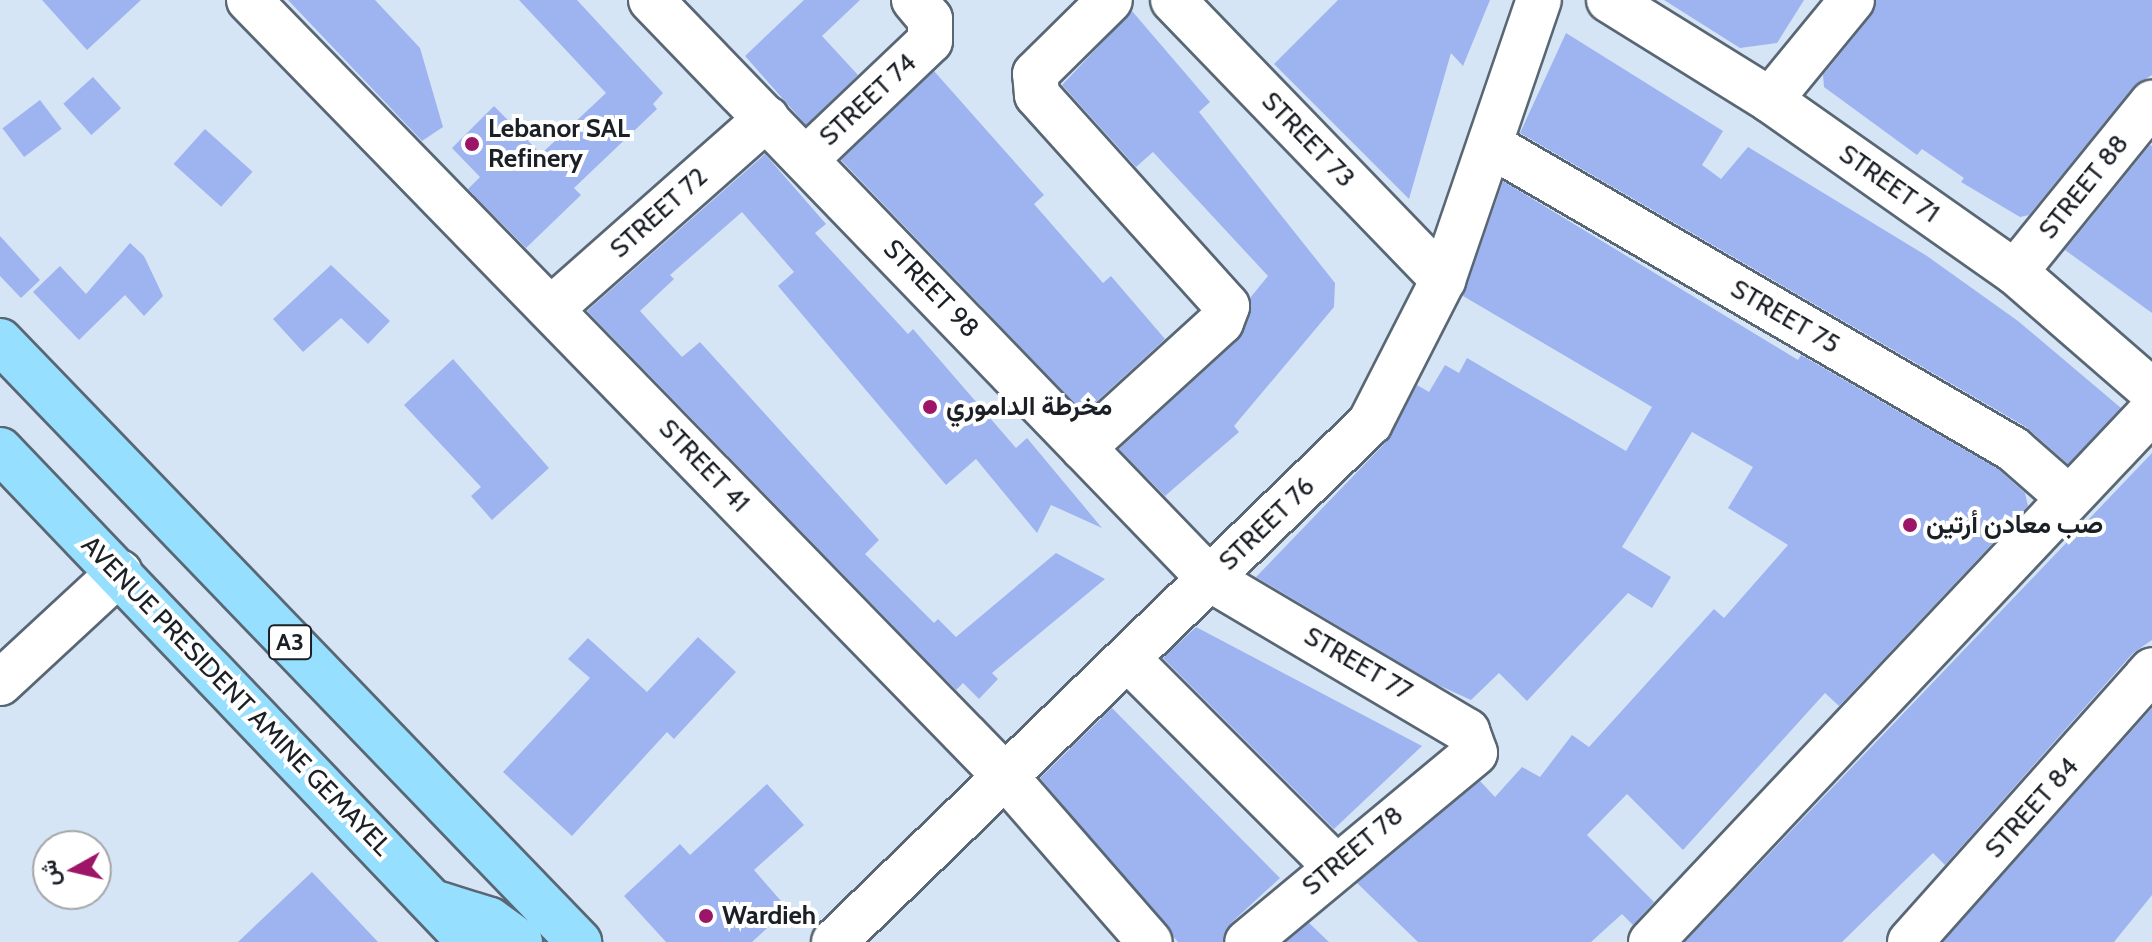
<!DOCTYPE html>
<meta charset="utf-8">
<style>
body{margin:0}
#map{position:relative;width:2152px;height:942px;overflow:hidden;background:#d6e5f5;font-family:Cabin,Vazirmatn,sans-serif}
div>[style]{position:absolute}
.building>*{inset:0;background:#9eb4f1;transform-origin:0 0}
.roads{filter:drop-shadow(2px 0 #596774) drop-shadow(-2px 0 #596774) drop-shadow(0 2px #596774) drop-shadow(0 -2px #596774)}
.minor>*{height:44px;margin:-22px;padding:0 22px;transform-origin:22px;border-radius:22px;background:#fff}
.highway>*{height:44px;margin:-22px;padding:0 22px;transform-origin:22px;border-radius:22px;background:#97dfff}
.dots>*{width:22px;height:22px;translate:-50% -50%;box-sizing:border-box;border:4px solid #fff;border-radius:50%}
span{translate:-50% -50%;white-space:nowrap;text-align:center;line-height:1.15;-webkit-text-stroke:8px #fff;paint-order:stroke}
.shield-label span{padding:2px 6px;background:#fff;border:2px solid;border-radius:6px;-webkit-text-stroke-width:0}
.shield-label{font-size:24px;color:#1b2026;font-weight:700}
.street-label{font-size:26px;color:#1b2026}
.poi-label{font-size:26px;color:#1b2026;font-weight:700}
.left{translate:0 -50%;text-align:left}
.north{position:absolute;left:32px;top:830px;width:80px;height:80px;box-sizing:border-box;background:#fff;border:2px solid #a4a6a8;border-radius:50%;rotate:262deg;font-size:22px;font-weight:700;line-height:32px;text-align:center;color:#1b2026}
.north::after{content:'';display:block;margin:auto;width:28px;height:36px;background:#9c1567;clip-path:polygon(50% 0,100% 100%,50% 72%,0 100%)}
</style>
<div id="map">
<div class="building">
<i style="clip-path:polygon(42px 0,141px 0,87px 50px)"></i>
<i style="clip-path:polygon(288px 0,375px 0,420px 48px,443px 127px,422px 141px)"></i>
<i style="clip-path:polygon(519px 0,577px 0,663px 93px,653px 104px,657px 109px,574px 188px,581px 195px,526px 248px,468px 189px,480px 177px,452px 148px,494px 106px,541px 154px,606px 93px)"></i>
<i style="clip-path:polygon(804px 0,860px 0,822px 36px,858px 75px,806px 125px,745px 56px)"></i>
<i style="clip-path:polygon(1338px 0,1490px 0,1463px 66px,1451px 53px,1409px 199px,1274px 64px)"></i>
<i style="clip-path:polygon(1664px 0,1804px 0,1777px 43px,1740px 48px)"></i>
<i style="clip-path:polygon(1876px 0,2152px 0,2152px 75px,2133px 87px,2029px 215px,2020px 217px,1961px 182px,1964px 178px,1922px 149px,1917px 155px,1824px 87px,1823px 75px,1871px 16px)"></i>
<i style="clip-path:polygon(1132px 11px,1210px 102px,1199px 112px,1335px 283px,1334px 307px,1234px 426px,1239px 432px,1165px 496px,1119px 449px,1238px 340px,1250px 315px,1250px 298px,1268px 276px,1153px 152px,1136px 167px,1062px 85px)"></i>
<i style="clip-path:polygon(1566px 33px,1723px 131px,1702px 165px,1721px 179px,1748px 147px,1927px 256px,2018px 321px,2121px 408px,2068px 464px,2026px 427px,1520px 133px)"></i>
<i style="clip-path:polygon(934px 71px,1044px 195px,1034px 204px,1103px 283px,1111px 276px,1165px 339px,1084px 413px,841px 160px)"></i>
<i style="left:93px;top:77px;width:42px;height:40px;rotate:48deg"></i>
<i style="left:40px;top:100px;width:36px;height:47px;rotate:53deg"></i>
<i style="left:205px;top:129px;width:64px;height:47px;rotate:42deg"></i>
<i style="clip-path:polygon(2150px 145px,2152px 146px,2152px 313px,2065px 250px)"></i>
<i style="clip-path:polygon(765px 154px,826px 224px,815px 233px,908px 334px,913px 329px,1016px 448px,1027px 438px,1102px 528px,1051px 505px,1037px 533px,976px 459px,946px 485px,778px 286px,794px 272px,742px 212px,670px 275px,674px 279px,640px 311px,682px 357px,700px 342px,879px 540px,865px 554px,934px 623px,938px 619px,956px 637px,1056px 553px,1105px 579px,992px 673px,998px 679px,979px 699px,963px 683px,956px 690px,587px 311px)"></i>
<i style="clip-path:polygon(1503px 181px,1798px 360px,1801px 355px,1998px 469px,2025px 493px,2028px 506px,1839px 706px,1825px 693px,1683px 850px,1627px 794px,1587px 835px,1654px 902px,1633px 925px,1622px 914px,1591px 942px,1418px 942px,1357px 883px,1480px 781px,1495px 797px,1522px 767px,1540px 777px,1572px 735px,1589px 747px,1714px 609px,1724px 618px,1788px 545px,1728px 508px,1753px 467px,1692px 432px,1622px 547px,1671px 577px,1652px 608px,1628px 593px,1527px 701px,1499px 673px,1471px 700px,1436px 684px,1256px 577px,1387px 441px,1417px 385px,1429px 392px,1445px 365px,1459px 373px,1467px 358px,1626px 451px,1652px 407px,1463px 296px)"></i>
<i style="clip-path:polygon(0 236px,40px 280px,21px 298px,0 276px)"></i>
<i style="clip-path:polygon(130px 243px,144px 256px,163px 296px,144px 316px,125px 295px,79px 340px,33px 292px,60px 266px,86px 294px)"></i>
<i style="clip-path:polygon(331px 265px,390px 321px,368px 344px,341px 318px,303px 352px,273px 319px)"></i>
<i style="clip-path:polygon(453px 359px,549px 468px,492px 520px,471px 496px,481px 487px,404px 405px)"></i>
<i style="clip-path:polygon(2152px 453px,2152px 640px,2133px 653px,1945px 865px,1933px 853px,1842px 942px,1685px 942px)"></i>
<i style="clip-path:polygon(1196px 627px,1422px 746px,1334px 829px,1163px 658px)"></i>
<i style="clip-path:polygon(698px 637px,736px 672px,674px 739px,667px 732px,572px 836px,503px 772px,590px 678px,568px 659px,588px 638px,647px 692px)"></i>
<i style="clip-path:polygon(1112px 708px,1280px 878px,1231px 923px,1223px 942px,1178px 942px,1040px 778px)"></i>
<i style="clip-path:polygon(2152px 708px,2152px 895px,2114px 942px,1943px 942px)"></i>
<i style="clip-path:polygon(767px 784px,804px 825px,754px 870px,788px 909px,752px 942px,666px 942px,624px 896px,680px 844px,690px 855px)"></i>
<i style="clip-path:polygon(312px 872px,378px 942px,238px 942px)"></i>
<i style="clip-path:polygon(1309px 923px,1329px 942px,1286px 942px)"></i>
</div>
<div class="roads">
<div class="minor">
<i style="left:249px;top:0;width:1083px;rotate:45.75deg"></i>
<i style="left:1005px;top:776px;width:220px;rotate:48.9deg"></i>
<i style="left:651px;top:0;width:805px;rotate:46.01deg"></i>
<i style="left:1210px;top:579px;width:299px;rotate:30.6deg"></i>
<i style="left:1467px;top:731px;width:23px;rotate:70deg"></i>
<i style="left:1475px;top:753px;width:296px;rotate:140.3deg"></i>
<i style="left:1173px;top:0;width:389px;rotate:46deg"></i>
<i style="left:1609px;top:0;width:190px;rotate:31.8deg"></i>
<i style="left:1770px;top:100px;width:299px;rotate:35.1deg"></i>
<i style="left:2015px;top:272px;width:181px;rotate:41deg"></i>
<i style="left:1770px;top:100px;width:129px;rotate:-50.6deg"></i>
<i style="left:1492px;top:146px;width:603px;rotate:30.18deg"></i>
<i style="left:2013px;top:449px;width:74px;rotate:41.2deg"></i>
<i style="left:806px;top:159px;width:171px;rotate:-43.6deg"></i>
<i style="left:930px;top:41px;width:22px;rotate:-90deg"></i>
<i style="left:930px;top:19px;width:25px;rotate:-130deg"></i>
<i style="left:2015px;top:272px;width:218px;rotate:-51deg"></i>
<i style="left:551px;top:309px;width:288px;rotate:-41.5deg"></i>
<i style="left:1083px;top:448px;width:187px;rotate:-42.4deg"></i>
<i style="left:1221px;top:322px;width:17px;rotate:-69deg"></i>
<i style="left:1227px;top:306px;width:284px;rotate:-132deg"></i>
<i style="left:1037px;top:95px;width:21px;rotate:-95deg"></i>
<i style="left:1035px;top:74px;width:105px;rotate:-44.6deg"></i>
<i style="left:1128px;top:659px;width:293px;rotate:45deg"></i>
<i style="left:0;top:683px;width:163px;rotate:-42.8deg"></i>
<i style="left:834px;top:942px;width:746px;rotate:-44.08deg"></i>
<i style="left:1370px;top:423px;width:161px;rotate:-63deg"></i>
<i style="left:1443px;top:280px;width:296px;rotate:-71.1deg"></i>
<i style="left:1651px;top:942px;width:730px;rotate:-46.67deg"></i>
<i style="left:1910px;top:942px;width:364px;rotate:-48.3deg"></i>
</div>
<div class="highway">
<i style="left:0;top:341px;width:835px;rotate:46.07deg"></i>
<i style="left:0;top:450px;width:680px;rotate:46.31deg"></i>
<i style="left:439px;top:904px;width:53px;rotate:17.4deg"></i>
<i style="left:490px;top:920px;width:37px;rotate:36deg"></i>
</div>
</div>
<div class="dots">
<i style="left:472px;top:144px;background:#9c1567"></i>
<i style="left:930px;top:407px;background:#9c1567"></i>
<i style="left:1910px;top:525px;background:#9c1567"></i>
<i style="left:706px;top:916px;background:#9c1567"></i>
</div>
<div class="shield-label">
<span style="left:290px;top:642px">A3</span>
</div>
<div class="street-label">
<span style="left:868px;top:100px;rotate:-43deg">STREET 74</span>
<span style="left:1308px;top:140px;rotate:46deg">STREET 73</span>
<span style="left:1889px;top:184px;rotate:35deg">STREET 71</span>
<span style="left:2084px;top:187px;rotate:-51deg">STREET 88</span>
<span style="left:659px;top:213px;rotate:-42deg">STREET 72</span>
<span style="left:931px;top:289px;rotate:46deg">STREET 98</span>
<span style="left:1785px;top:317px;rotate:30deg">STREET 75</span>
<span style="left:704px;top:466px;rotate:46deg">STREET 41</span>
<span style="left:1267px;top:524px;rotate:-44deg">STREET 76</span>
<span style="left:1358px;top:664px;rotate:30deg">STREET 77</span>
<span style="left:236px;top:696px;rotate:46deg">AVENUE PRESIDENT AMINE GEMAYEL</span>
<span style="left:2032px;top:808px;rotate:-48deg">STREET 84</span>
<span style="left:1353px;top:851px;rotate:-40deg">STREET 78</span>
</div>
<div class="poi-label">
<span class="left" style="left:488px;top:144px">Lebanor SAL<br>Refinery</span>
<span class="left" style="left:946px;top:407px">مخرطة الداموري</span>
<span class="left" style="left:1926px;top:525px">صب معادن أرتين</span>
<span class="left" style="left:722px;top:916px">Wardieh</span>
</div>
<div class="north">ش</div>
</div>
